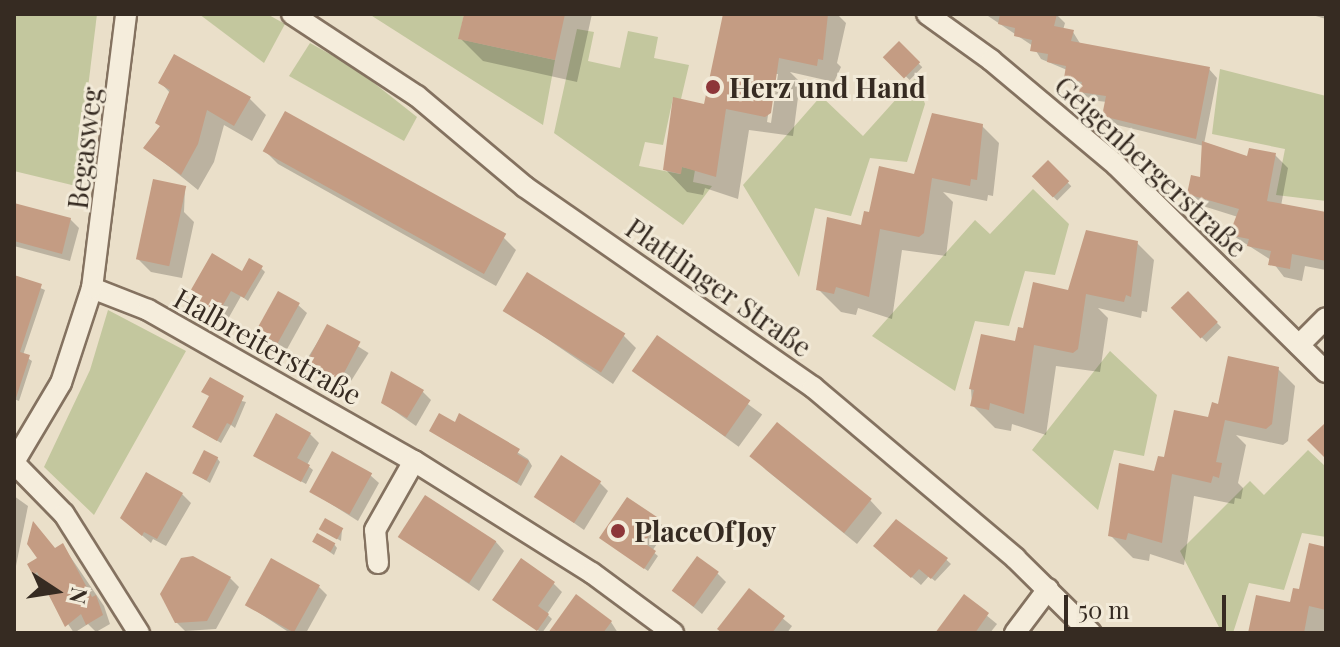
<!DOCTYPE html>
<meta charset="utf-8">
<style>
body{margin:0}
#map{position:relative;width:1340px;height:647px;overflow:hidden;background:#eadfc9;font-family:"Playfair Display",serif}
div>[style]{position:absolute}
.green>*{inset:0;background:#c3c79e}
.shadow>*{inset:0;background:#0003;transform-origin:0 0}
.building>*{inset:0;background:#c49c83;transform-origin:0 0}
.roads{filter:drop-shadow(2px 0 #847260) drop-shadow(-2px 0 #847260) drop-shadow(0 2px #847260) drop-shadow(0 -2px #847260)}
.minor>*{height:20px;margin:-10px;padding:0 10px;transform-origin:10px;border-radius:10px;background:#f5eddc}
.dots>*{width:22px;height:22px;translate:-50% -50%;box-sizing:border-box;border:4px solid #f2ead8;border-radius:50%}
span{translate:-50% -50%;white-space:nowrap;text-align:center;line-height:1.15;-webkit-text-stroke:6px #f2ead8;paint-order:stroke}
.poi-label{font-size:28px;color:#362b22;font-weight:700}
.left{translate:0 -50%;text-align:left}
.street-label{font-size:28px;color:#362b22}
.frame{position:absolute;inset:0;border:16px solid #362b22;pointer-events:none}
.north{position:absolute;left:16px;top:551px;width:80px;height:80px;-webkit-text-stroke:6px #f2ead8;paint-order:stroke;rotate:102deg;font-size:22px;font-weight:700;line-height:32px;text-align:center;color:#362b22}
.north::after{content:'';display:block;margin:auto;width:28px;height:36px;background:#362b22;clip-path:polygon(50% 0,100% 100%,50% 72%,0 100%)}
.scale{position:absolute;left:1064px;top:595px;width:162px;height:36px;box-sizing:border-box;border:4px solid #362b22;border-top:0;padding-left:10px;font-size:24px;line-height:28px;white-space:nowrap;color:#362b22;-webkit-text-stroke:6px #f2ead8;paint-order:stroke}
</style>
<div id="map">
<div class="green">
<i style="clip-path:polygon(14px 14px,97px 14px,76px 186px,14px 171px)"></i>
<i style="clip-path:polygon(199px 14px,267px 14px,285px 24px,264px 63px)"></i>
<i style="clip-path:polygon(369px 14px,464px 14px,459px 39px,555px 60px,543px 125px)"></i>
<i style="clip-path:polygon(577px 29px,594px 32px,588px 61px,620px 68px,628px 31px,658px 37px,654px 58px,689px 65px,681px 99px,673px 98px,663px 145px,645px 142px,639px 166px,680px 174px,682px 167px,695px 170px,693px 182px,712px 186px,683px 225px,554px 133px)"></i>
<i style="clip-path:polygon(310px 43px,355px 68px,417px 117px,404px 141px,289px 76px)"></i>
<i style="clip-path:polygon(1220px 69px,1326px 96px,1326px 201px,1276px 195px,1285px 149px,1212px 134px)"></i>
<i style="clip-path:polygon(916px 77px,925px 104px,907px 162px,870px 158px,851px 216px,815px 208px,799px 277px,743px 185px,821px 96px,863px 136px)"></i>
<i style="clip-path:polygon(1033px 189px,1069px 224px,1055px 275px,1025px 271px,1009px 326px,975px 321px,955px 391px,872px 336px,975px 220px,990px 234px)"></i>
<i style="clip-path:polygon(108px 310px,186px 351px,94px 515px,44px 467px,90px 370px)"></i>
<i style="clip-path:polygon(1110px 351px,1157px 395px,1144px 456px,1114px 450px,1098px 510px,1032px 450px)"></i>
<i style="clip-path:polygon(1308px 450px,1326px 467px,1326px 537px,1302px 533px,1284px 590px,1249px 583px,1233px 633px,1222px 633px,1180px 551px,1250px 481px,1264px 495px)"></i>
</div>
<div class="shadow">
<i style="clip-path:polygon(466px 14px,592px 14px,577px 82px,483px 61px,460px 38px)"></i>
<i style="clip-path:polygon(evenodd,719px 14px,837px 14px,846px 23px,837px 63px,841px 67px,834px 82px,790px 72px,800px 82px,793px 136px,749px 130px,738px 199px,705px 188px,703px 195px,687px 192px,665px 169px,705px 106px,725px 15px,719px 14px,774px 74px,778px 74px,771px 123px,767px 122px,774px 74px)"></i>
<i style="clip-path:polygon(985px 14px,1056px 14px,1065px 23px,1063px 30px,1073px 32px,1081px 45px,1209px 69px,1217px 78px,1204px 144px,1249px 159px,1275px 155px,1288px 168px,1281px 206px,1326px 214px,1326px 270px,1305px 266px,1302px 281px,1284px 277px,1271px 260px,1232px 235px,1238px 217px,1203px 206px,1190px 193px,1202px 179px,1204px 146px,1113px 124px,1104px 115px,1107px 102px,1090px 100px,1066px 77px,1067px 70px,1041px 59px,1033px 46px)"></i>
<i style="clip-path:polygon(1309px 14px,1326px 14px,1326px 19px)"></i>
<i style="left:899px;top:44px;width:33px;height:18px;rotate:45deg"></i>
<i style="clip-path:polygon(160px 82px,249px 98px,266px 115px,252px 141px,224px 125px,214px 162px,198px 190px,146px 148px,162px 127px,170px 93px)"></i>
<i style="clip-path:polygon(982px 126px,999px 143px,993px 196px,988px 195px,987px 201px,943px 192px,953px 202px,946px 256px,902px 250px,892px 319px,858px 308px,856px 315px,841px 312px,818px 289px,871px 214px)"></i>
<i style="clip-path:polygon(265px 151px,503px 237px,516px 250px,496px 286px,278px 164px)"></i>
<i style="left:1048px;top:163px;width:33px;height:20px;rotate:45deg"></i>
<i style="clip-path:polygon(185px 188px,184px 212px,194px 222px,182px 278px,151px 272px,138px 259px)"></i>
<i style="clip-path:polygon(14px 205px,70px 219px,79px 228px,70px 261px,14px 246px)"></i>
<i style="clip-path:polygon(1137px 243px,1154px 260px,1147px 312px,1142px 311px,1141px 318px,1098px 308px,1108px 318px,1100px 372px,1056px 366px,1046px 435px,1012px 424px,1011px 431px,995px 428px,972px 405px,971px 389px,1025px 330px)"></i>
<i style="clip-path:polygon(261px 268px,265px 272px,248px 301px,241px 296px,228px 319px,191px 294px)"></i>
<i style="clip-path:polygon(14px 277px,45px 290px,23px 355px,32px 361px,19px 401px,14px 399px)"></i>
<i style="left:1188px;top:294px;width:47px;height:21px;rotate:45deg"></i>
<i style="clip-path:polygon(298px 305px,307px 313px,286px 351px,258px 331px)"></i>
<i style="clip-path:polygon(505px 310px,623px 335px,636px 348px,613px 384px)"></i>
<i style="left:327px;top:327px;width:49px;height:38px;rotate:32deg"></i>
<i style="left:657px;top:338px;width:130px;height:40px;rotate:36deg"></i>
<i style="clip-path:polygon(1278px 369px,1295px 386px,1288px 441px,1283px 445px,1236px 435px,1246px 445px,1238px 483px,1243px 488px,1241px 499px,1235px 498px,1234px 504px,1194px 496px,1184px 565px,1150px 554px,1149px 561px,1133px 558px,1110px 535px,1165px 459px,1215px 420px,1220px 406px)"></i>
<i style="clip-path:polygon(422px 391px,431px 400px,416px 426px,383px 403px)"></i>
<i style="clip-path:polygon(204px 392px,246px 402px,235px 428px,231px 425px,221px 443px,199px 430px,211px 397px)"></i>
<i style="clip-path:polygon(460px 416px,528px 459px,532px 466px,521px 486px,431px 431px,455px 425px)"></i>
<i style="clip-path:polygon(310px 434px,319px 443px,307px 465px,313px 470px,306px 484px,255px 456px)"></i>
<i style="clip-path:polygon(217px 458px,220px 462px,210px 483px,194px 473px)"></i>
<i style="clip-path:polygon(765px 469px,870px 500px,882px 513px,857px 544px)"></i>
<i style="clip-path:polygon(370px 475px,379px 483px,358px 521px,312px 492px)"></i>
<i style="clip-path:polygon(600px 483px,608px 491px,584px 530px,537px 497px)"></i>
<i style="clip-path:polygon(182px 494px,191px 503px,166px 546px,153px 539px,151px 543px,131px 526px)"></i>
<i style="clip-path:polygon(14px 496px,28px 506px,16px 566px,14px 566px)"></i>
<i style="clip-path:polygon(658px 521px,667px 530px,652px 551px,658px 556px,648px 571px,601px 538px)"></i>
<i style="clip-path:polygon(342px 530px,341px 541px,326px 532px)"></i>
<i style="clip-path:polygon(400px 537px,496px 542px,504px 551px,479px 591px)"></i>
<i style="clip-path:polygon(315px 542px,334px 544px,337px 548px,334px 555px)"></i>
<i style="clip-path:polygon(63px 546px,104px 606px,110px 624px,96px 632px,88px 624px,74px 633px,34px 573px)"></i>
<i style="clip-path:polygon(1326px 549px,1326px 633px,1252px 633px,1292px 604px)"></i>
<i style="clip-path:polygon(937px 551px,951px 564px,935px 581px,929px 576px,921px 585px,885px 554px)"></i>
<i style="clip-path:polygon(717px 573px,726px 582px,702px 614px,674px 591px)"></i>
<i style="clip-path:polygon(230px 578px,239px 587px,216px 629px,185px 631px,176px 622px)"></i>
<i style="clip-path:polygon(553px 583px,562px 592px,547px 614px,552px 619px,542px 633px,494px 600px)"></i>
<i style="clip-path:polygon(319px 587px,327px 595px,306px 633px,290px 633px,247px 605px)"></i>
<i style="clip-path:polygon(749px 591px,792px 626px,787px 633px,724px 633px)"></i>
<i style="clip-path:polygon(964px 597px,997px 624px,990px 633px,938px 633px)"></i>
<i style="clip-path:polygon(611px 622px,618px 633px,551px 633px)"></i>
</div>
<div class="building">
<i style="clip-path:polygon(464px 14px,565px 14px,555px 60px,458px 39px)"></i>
<i style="clip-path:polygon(723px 14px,828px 14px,823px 60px,818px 59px,817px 66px,779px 58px,771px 113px,765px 117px,726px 109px,716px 177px,682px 167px,681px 174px,663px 170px,673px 97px,704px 104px)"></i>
<i style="clip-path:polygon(1000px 14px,1057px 14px,1054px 26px,1074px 30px,1071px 41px,1210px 67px,1196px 139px,1102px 116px,1106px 96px,1079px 92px,1082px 82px,1064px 78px,1066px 66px,1047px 62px,1048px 54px,1030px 51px,1032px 40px,1014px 36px,1015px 28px,998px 24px)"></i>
<i style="left:899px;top:41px;width:30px;height:23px;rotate:45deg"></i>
<i style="clip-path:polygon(174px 54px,251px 97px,234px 126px,207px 110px,198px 144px,181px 175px,143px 148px,160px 126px,155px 123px,170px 90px,158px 83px)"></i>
<i style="left:285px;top:111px;width:253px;height:46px;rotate:29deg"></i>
<i style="clip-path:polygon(932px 113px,983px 124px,977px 180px,971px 179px,970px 186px,932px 178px,924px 233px,919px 237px,880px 229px,869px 297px,836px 287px,834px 294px,816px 290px,827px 217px,861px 225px,864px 211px,869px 212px,879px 166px,914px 174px)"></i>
<i style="clip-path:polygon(1202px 141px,1247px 156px,1249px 148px,1276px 153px,1267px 201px,1326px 212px,1326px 261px,1292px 254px,1290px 269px,1268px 265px,1271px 251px,1247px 246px,1249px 239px,1229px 235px,1239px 209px,1187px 194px,1191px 175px,1200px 177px)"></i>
<i style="left:1048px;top:160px;width:30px;height:23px;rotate:45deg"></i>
<i style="left:153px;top:179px;width:34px;height:82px;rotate:12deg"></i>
<i style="clip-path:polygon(14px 203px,71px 218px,62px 254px,14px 241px)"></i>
<i style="clip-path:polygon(1086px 230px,1138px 241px,1131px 297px,1126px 295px,1124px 302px,1086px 294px,1078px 349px,1073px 353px,1034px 345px,1024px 414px,990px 403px,989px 410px,970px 406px,974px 390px,969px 389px,981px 334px,1015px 341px,1018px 327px,1023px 328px,1033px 282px,1068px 290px)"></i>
<i style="clip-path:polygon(212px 253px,242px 271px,249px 258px,263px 266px,244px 298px,231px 291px,219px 312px,188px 295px)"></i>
<i style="left:527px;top:272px;width:116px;height:46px;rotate:32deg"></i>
<i style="clip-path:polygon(14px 275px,42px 284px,20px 352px,30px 355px,15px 401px)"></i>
<i style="left:278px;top:291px;width:25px;height:46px;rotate:29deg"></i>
<i style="left:1188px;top:291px;width:43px;height:24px;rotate:46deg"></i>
<i style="left:327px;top:324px;width:38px;height:43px;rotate:28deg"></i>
<i style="left:657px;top:335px;width:114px;height:44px;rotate:35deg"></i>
<i style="clip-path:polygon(1228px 356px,1279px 367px,1272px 424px,1266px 429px,1225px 420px,1216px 462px,1222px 463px,1219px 478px,1213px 476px,1211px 483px,1172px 474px,1162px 543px,1128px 533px,1126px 540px,1108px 536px,1119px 463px,1154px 471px,1158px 456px,1164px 457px,1174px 410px,1208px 417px,1212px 402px,1218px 404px)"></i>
<i style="clip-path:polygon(391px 371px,424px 390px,407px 418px,381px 403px)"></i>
<i style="clip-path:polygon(210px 377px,244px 396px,231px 425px,227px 423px,217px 441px,192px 427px,209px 396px,201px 392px)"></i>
<i style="clip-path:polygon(276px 413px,311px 433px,297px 458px,310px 465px,301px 482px,253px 456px)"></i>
<i style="clip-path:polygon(439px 413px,455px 422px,459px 413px,520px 449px,517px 454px,529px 461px,517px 483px,429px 431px)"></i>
<i style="left:777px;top:422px;width:122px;height:44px;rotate:39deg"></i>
<i style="clip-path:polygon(1324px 424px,1326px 426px,1326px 459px,1307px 440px)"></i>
<i style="left:204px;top:450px;width:16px;height:26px;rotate:27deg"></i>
<i style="left:332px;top:451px;width:46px;height:47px;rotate:29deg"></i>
<i style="left:561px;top:455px;width:48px;height:50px;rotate:33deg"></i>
<i style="clip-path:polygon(146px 472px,183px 493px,157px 539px,144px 532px,142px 536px,120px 518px)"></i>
<i style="left:425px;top:495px;width:85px;height:50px;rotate:33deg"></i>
<i style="clip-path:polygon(627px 497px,660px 519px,644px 543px,656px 551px,644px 569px,599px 538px)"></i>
<i style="left:325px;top:518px;width:21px;height:13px;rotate:29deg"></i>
<i style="clip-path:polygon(896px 519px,948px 558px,931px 579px,919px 569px,911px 578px,873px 546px)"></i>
<i style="clip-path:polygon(33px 521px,55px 548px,63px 543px,92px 597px,96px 595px,103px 615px,86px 625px,81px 614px,65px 627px,37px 572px,33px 575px,27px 564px,37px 558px,27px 544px)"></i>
<i style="left:317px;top:533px;width:21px;height:10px;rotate:29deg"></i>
<i style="clip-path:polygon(1309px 543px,1326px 547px,1326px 610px,1309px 606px,1304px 633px,1248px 633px,1256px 595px,1290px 602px,1293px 588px,1299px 589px)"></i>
<i style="clip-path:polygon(193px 556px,231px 577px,207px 621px,175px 623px,160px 594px,181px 558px)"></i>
<i style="left:697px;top:556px;width:27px;height:43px;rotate:36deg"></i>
<i style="left:271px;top:558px;width:56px;height:54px;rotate:29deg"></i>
<i style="clip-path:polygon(521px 558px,555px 582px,538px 606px,549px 614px,537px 631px,492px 600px)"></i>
<i style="clip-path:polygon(749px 588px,785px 616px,772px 633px,722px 633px,717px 629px)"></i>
<i style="clip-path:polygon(576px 594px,612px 621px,603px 633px,548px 633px)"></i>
<i style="clip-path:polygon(964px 594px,989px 613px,975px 633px,935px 633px)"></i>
</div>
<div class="roads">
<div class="minor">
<i style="left:292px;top:14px;width:149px;rotate:33.3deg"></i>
<i style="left:417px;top:96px;width:141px;rotate:40.1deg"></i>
<i style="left:525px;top:187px;width:351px;rotate:34.8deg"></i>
<i style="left:813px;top:387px;width:265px;rotate:40.2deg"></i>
<i style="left:1015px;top:558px;width:107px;rotate:44.6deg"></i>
<i style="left:927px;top:14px;width:79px;rotate:35.7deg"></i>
<i style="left:991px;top:60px;width:163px;rotate:40deg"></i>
<i style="left:1116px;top:165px;width:295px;rotate:44.6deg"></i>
<i style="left:92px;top:288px;width:60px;rotate:21.4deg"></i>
<i style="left:148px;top:310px;width:306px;rotate:29.6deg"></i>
<i style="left:414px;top:461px;width:210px;rotate:32.2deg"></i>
<i style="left:592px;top:573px;width:101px;rotate:36.5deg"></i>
<i style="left:1299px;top:345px;width:38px;rotate:-45deg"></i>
<i style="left:14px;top:462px;width:92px;rotate:-59.3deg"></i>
<i style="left:61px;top:383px;width:100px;rotate:-71.9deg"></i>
<i style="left:92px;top:288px;width:276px;rotate:-82.9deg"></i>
<i style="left:14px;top:463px;width:71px;rotate:45.6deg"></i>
<i style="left:64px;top:514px;width:141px;rotate:57.8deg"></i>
<i style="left:378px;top:563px;width:33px;rotate:-95deg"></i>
<i style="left:375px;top:530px;width:79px;rotate:-60.5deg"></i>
<i style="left:1015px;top:633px;width:55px;rotate:-53.1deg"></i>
</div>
</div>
<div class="dots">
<i style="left:713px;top:87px;background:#8d3639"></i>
<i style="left:618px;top:531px;background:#8d3639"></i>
</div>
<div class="poi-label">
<span class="left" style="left:729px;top:87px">Herz und Hand</span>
<span class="left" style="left:634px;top:531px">PlaceOfJoy</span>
</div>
<div class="street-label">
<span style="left:84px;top:148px;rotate:-83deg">Begasweg</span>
<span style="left:1151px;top:166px;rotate:43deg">Geigenbergerstraße</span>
<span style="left:719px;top:287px;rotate:35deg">Plattlinger Straße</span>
<span style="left:268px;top:346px;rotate:29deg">Halbreiterstraße</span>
</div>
<div class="frame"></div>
<div class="north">N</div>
<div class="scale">50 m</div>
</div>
